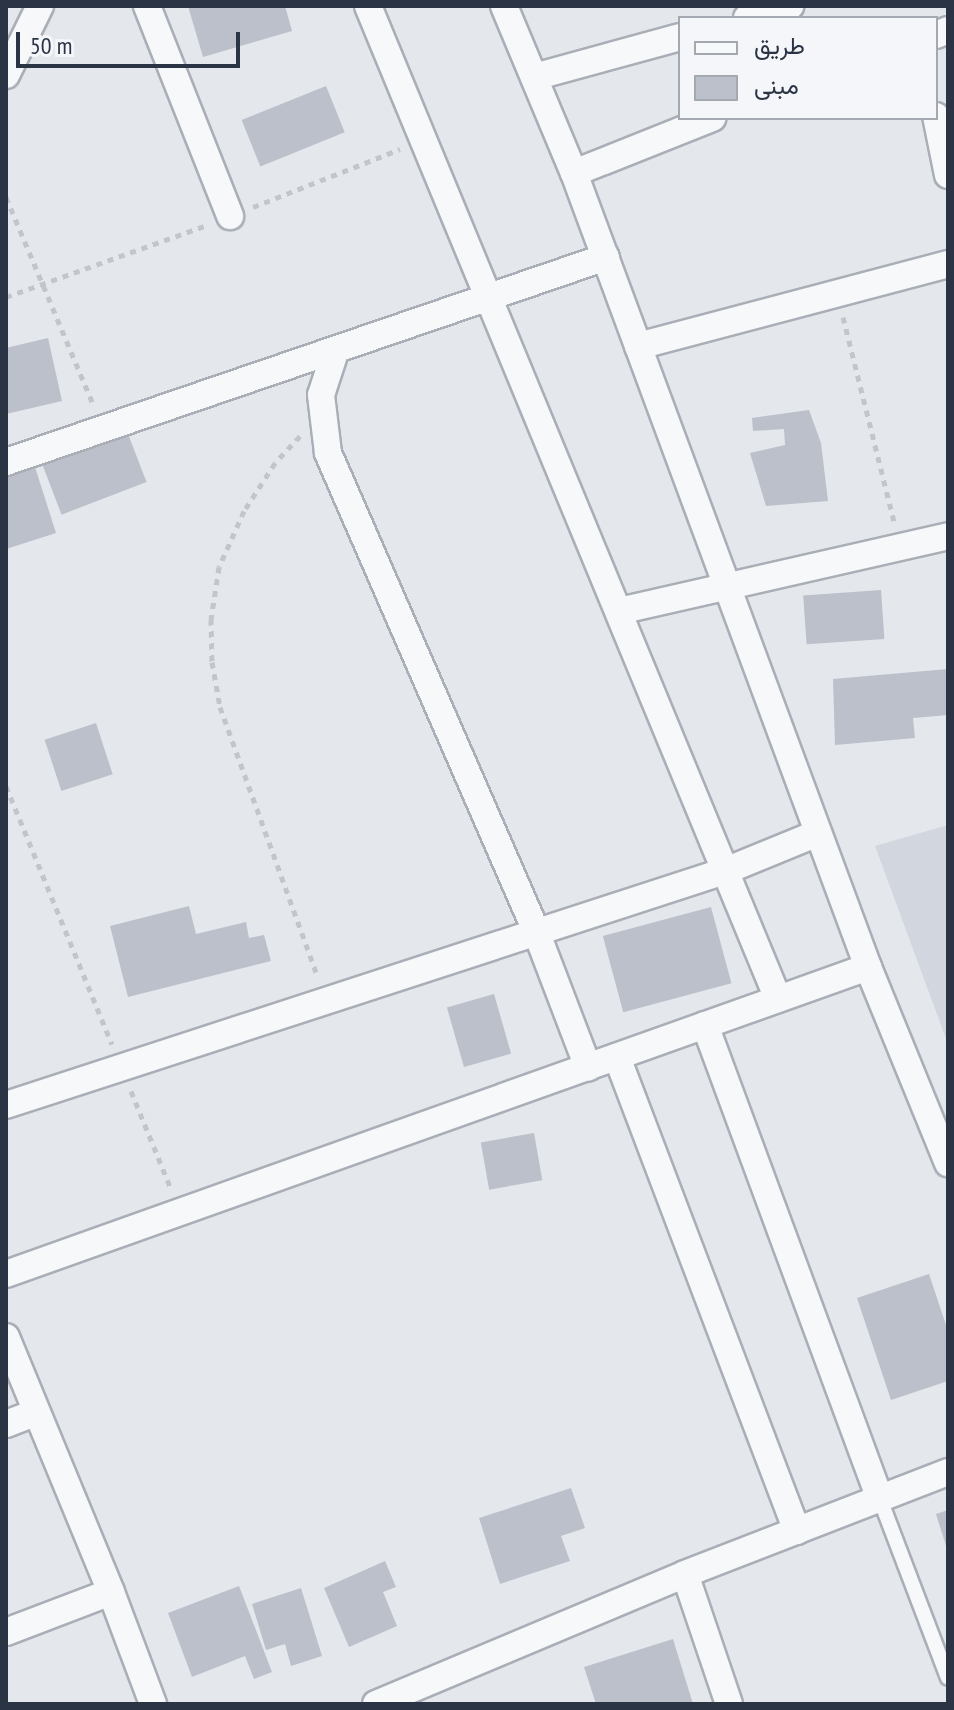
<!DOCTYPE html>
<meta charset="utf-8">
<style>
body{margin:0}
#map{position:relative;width:954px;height:1710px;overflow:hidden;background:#e4e7ec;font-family:"PT Sans Narrow",Vazirmatn,sans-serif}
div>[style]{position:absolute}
.built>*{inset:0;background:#d2d6de}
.building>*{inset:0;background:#bbc0ca;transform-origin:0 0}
.path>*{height:5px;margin-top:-2.5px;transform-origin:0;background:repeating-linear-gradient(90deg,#c2c5cb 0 6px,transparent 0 12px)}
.roads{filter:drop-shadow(2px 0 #a9aeb7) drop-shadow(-2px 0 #a9aeb7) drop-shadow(0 2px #a9aeb7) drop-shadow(0 -2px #a9aeb7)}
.service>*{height:14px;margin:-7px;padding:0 7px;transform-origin:7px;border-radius:7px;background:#f7f8fa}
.minor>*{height:26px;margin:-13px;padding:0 13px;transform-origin:13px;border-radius:13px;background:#f7f8fa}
span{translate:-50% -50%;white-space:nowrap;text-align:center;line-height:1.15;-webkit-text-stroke:6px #f4f6f9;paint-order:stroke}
.frame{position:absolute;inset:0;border:8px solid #2b3445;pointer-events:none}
.legend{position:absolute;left:678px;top:16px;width:260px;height:104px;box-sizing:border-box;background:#f4f6f9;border:2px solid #a4a8b1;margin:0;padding:10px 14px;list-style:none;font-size:24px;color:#2b3445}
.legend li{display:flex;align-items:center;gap:16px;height:40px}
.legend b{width:40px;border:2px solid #a4a8b1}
.scale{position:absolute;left:16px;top:32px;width:224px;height:36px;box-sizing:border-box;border:4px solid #2b3445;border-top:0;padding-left:10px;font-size:24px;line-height:28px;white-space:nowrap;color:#2b3445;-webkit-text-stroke:6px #f4f6f9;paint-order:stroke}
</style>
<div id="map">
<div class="built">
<i style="clip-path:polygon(948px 825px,948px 1044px,875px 846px)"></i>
</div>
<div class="building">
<i style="clip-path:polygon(188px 6px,285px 6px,292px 31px,203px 57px)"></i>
<i style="left:326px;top:86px;width:50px;height:91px;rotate:68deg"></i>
<i style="clip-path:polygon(48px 338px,62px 401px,6px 414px,6px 348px)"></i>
<i style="clip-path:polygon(809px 410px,821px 443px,828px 501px,766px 506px,750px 453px,785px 445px,784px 429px,753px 431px,752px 418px)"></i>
<i style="left:125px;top:426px;width:60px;height:91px;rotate:69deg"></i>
<i style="clip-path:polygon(35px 467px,56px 533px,6px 549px,6px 476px)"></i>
<i style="left:881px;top:590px;width:49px;height:78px;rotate:86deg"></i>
<i style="clip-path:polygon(948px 669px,948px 715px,913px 718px,915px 738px,835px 745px,833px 679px)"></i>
<i style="left:96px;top:723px;width:54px;height:54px;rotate:72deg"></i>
<i style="clip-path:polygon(189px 906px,196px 934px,246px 922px,249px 938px,264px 935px,271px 961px,128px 997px,110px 926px)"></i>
<i style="left:711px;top:907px;width:79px;height:112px;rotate:75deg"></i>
<i style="left:494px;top:994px;width:62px;height:49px;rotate:74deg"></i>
<i style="left:534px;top:1133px;width:48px;height:54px;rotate:80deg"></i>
<i style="clip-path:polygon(929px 1274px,948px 1331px,948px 1381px,891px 1400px,857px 1298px)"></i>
<i style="clip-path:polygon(571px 1488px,585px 1528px,561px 1536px,570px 1561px,500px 1584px,479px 1518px)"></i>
<i style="clip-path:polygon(948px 1510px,948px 1549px,947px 1549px,936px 1514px)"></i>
<i style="clip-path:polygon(385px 1561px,396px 1587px,383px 1592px,397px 1626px,349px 1647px,324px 1588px)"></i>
<i style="clip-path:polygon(239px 1586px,272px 1672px,254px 1679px,245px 1656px,192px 1677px,168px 1613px)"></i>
<i style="clip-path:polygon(301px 1588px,322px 1656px,291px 1666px,285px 1644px,266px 1650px,252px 1604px)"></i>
<i style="clip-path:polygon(673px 1639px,693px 1704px,596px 1704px,584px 1667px)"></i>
</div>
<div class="path">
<i style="left:6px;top:197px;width:227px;rotate:67.2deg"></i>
<i style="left:253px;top:207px;width:158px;rotate:-21.5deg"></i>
<i style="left:6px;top:297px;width:214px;rotate:-19.7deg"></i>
<i style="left:843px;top:317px;width:210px;rotate:76deg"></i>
<i style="left:300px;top:436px;width:37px;rotate:133deg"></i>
<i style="left:275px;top:463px;width:57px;rotate:122.9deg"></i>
<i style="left:244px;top:511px;width:61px;rotate:114.1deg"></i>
<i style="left:219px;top:567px;width:53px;rotate:98.7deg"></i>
<i style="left:211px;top:619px;width:43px;rotate:88.7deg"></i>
<i style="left:212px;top:662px;width:46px;rotate:79.9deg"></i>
<i style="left:220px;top:707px;width:285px;rotate:70.1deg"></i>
<i style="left:6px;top:786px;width:279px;rotate:67.7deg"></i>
<i style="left:131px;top:1091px;width:106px;rotate:67.8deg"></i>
</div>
<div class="roads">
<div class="service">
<i style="left:880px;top:1499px;width:191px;rotate:69.2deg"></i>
</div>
<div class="minor">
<i style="left:147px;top:6px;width:226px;rotate:68.4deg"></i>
<i style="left:368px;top:6px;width:1074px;rotate:67.56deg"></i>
<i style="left:504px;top:6px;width:181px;rotate:67.3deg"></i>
<i style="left:574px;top:173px;width:149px;rotate:-21.7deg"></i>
<i style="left:747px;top:18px;width:45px;rotate:-15.6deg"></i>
<i style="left:936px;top:35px;width:13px;rotate:-23deg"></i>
<i style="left:6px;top:75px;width:77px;rotate:-63.8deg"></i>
<i style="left:534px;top:77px;width:151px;rotate:-15.3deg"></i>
<i style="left:936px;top:116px;width:60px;rotate:78.5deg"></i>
<i style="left:574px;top:173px;width:847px;rotate:69.68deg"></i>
<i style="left:868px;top:967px;width:212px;rotate:67.8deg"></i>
<i style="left:638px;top:346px;width:321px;rotate:-14.8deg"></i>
<i style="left:335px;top:352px;width:45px;rotate:108deg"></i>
<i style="left:321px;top:395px;width:58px;rotate:83.1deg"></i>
<i style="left:328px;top:453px;width:521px;rotate:66.48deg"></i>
<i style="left:536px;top:931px;width:146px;rotate:69.1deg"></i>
<i style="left:6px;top:462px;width:634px;rotate:-18.86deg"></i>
<i style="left:619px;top:611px;width:337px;rotate:-12.8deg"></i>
<i style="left:705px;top:1025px;width:505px;rotate:69.74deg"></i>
<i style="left:617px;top:1057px;width:507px;rotate:69.21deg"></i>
<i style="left:6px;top:1105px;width:756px;rotate:-18.03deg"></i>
<i style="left:725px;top:871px;width:100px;rotate:-22.2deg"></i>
<i style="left:6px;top:1274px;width:915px;rotate:-19.6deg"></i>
<i style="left:6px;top:1337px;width:276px;rotate:67.6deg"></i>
<i style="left:6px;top:1424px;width:31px;rotate:-21deg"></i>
<i style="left:6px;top:1632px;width:112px;rotate:-20.9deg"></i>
<i style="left:111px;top:1592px;width:120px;rotate:69.4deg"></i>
<i style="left:376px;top:1704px;width:335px;rotate:-22.8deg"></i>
<i style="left:729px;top:1704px;width:137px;rotate:-108.7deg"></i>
<i style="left:685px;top:1574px;width:282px;rotate:-21.2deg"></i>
</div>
</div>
<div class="frame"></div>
<ul class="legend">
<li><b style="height:10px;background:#f7f8fa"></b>طريق</li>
<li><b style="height:22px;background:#bbc0ca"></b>مبنى</li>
</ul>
<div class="scale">50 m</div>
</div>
